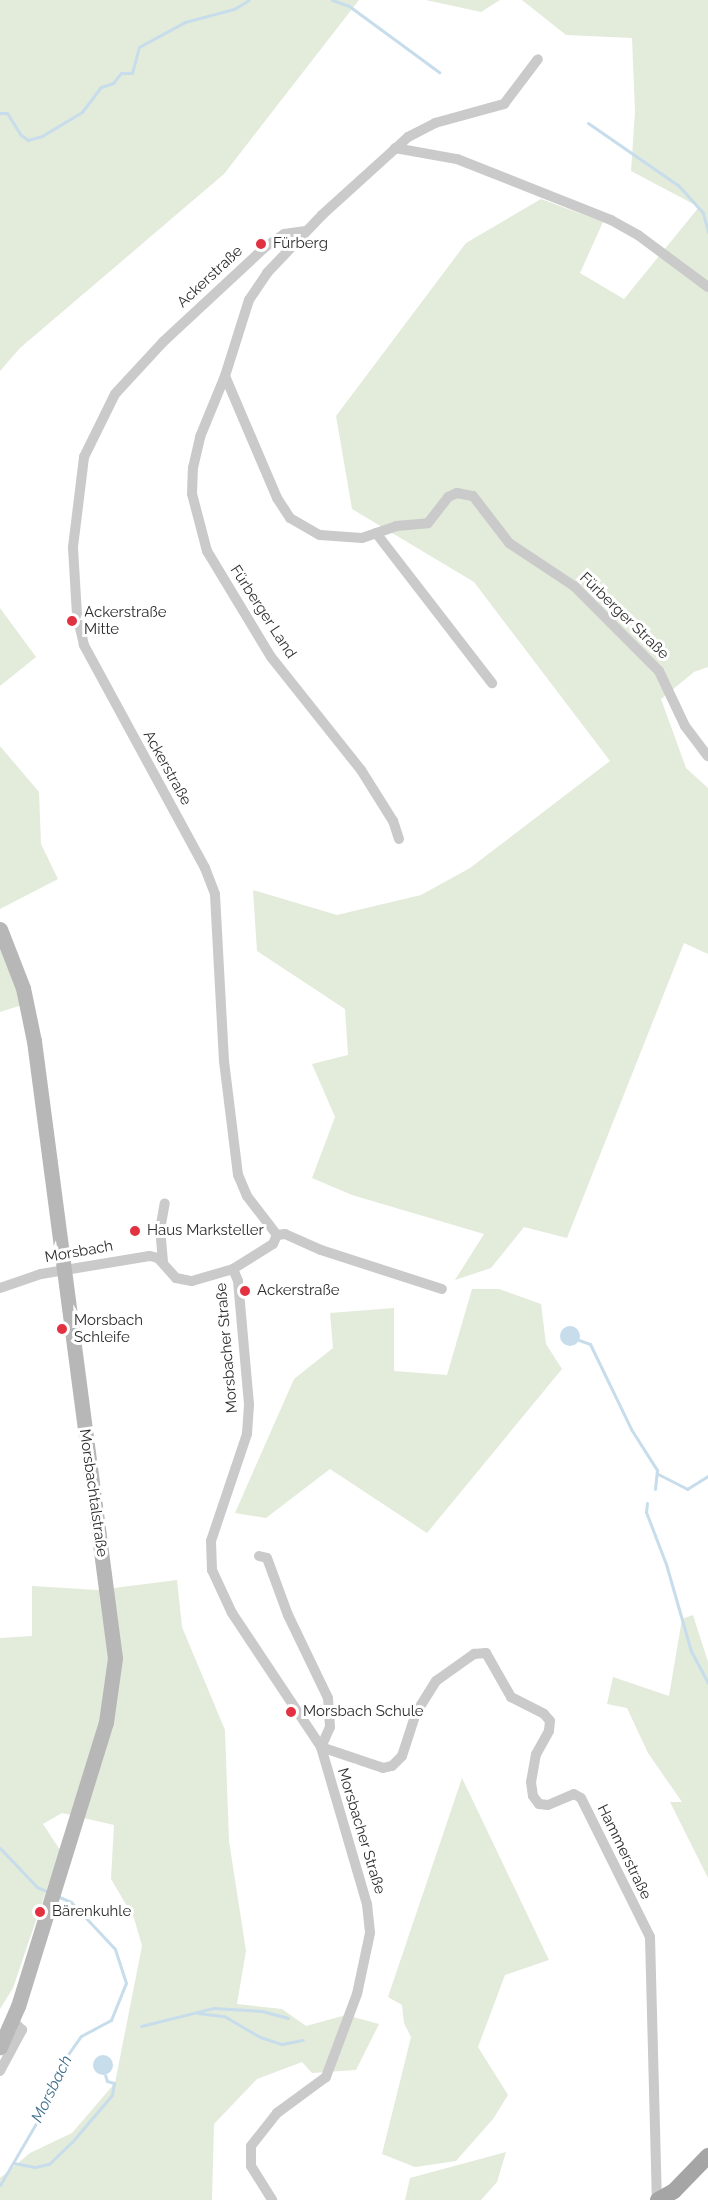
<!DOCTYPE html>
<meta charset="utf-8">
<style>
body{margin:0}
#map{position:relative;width:708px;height:2200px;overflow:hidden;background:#fff;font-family:Raleway,sans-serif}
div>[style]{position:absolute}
.green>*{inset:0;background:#e3ebdb}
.water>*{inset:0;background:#c7ddeb}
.round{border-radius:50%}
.stream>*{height:3px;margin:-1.5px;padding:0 1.5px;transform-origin:1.5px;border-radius:1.5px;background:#c7ddeb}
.minor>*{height:10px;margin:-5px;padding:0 5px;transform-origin:5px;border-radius:5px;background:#cacaca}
.secondary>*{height:15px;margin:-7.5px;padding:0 7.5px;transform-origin:7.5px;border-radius:7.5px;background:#b7b7b7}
.primary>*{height:16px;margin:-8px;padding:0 8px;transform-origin:8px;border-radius:8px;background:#a5a5a5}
.dots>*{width:16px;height:16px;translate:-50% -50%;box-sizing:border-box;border:3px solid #fff;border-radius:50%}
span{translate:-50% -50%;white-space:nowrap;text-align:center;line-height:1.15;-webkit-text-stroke:6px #fff;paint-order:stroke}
.poi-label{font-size:15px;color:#2d2d2d}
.left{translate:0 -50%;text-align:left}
.street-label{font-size:15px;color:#2d2d2d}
.water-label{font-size:16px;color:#3d6f8e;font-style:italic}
</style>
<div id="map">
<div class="green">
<i style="clip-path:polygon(0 0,359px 0,224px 174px,20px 348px,0 371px)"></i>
<i style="clip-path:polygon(426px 0,500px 0,481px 12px)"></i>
<i style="clip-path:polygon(522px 0,708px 0,708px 667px,694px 672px,661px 699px,686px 768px,708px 788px,708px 954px,684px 943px,567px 1238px,524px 1227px,491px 1268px,455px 1280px,484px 1234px,352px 1195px,312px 1178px,335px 1117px,312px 1064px,348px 1055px,345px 1009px,257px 951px,253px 890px,337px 915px,421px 895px,470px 868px,610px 761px,474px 582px,352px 509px,336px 416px,466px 243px,541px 199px,603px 222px,580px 273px,624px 299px,699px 207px,631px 171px,635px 112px,632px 38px,566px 35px)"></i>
<i style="clip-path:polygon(0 608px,36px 657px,0 686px)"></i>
<i style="clip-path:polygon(0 746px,39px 792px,41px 844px,58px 879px,0 909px)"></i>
<i style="clip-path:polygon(0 938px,22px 1005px,0 1012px)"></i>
<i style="clip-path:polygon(472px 1289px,499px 1289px,541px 1304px,546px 1344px,562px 1369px,427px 1533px,330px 1469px,266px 1518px,235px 1513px,294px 1379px,333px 1348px,330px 1313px,394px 1308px,394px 1371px,447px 1375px)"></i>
<i style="clip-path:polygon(177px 1580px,182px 1627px,225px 1730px,229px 1841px,246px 1951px,237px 2004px,282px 2009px,306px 2026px,346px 2015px,379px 2024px,356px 2070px,312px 2073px,302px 2062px,257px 2079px,214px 2124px,212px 2200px,0 2200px,0 2178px,30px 2153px,72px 2133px,115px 2083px,142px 1946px,134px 1918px,111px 1879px,114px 1825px,62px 1813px,43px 1824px,60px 1850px,13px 1988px,0 2009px,0 1638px,32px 1636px,32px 1586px,98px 1590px)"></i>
<i style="clip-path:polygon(693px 1615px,708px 1662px,708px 1878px,670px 1802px,682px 1802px,648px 1753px,627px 1708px,607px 1704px,613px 1677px,669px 1696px,682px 1619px)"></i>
<i style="clip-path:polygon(462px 1778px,549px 1960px,505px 1975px,478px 2047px,508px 2095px,493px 2119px,456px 2161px,415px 2167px,382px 2154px,411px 2037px,404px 2023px,402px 2005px,388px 1997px)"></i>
<i style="clip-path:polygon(506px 2152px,497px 2182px,481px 2200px,405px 2200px,410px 2178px)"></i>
</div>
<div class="water">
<i class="round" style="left:560px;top:1326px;width:20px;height:20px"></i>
<i class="round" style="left:93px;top:2055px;width:20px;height:20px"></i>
</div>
<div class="stream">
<i style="left:332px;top:0;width:18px;rotate:19deg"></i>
<i style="left:349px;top:6px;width:112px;rotate:36.3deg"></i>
<i style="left:0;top:113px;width:7px"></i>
<i style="left:7px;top:113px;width:26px;rotate:58deg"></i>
<i style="left:21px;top:135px;width:9px;rotate:36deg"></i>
<i style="left:28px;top:140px;width:15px;rotate:-16deg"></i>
<i style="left:42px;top:136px;width:47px;rotate:-31deg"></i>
<i style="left:82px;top:112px;width:31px;rotate:-53deg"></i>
<i style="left:101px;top:87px;width:13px;rotate:-18deg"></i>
<i style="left:113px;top:83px;width:13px;rotate:-51deg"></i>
<i style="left:121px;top:73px;width:11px"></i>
<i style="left:132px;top:73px;width:27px;rotate:-75deg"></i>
<i style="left:139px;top:47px;width:52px;rotate:-28.5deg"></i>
<i style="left:185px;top:22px;width:51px;rotate:-14.9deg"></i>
<i style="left:234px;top:9px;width:17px;rotate:-31deg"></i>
<i style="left:588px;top:123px;width:109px;rotate:34.6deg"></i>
<i style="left:678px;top:185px;width:38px;rotate:48deg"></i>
<i style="left:703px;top:213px;width:20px;rotate:75deg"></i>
<i style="left:579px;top:1340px;width:12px;rotate:20deg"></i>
<i style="left:590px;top:1344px;width:94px;rotate:64.2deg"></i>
<i style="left:631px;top:1429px;width:49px;rotate:57.6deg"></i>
<i style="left:657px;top:1470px;width:19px;rotate:96deg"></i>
<i style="left:658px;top:1474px;width:33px;rotate:27deg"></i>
<i style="left:687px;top:1489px;width:25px;rotate:-32deg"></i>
<i style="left:647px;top:1503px;width:9px;rotate:96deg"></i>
<i style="left:646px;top:1512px;width:56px;rotate:69deg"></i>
<i style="left:666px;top:1564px;width:91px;rotate:74deg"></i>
<i style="left:691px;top:1651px;width:36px;rotate:62deg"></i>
<i style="left:0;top:1848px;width:54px;rotate:46.5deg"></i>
<i style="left:37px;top:1887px;width:12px;rotate:24deg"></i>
<i style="left:198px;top:2013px;width:26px;rotate:7deg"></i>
<i style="left:224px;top:2016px;width:42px;rotate:30.3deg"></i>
<i style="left:260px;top:2037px;width:23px;rotate:18deg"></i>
<i style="left:282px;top:2044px;width:21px;rotate:-11deg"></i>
<i style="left:141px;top:2026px;width:74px;rotate:-14deg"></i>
<i style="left:213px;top:2008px;width:49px;rotate:3.5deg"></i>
<i style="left:262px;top:2011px;width:27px;rotate:15deg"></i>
<i style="left:14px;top:2163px;width:21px;rotate:11deg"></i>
<i style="left:35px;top:2167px;width:14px;rotate:-12deg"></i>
<i style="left:49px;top:2164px;width:32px;rotate:-44deg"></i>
<i style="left:72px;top:2142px;width:62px;rotate:-49.6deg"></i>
<i style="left:112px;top:2095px;width:12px;rotate:-81deg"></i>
<i style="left:114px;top:2083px;width:7px;rotate:-164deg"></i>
<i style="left:107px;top:2081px;width:6px;rotate:-108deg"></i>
<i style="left:0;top:2185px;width:83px;rotate:-59.7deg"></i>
<i style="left:42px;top:2113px;width:54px;rotate:-68.2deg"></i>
<i style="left:62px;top:2063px;width:33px;rotate:-55deg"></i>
<i style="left:81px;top:2036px;width:34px;rotate:-28deg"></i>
<i style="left:111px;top:2020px;width:40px;rotate:-68deg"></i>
<i style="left:126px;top:1983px;width:36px;rotate:-108deg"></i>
<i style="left:115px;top:1949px;width:64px;rotate:-133.1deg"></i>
<i style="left:71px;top:1902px;width:15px;rotate:-157deg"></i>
</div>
<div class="minor">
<i style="left:395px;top:148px;width:63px;rotate:10.1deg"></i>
<i style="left:457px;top:159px;width:166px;rotate:21.6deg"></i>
<i style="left:611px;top:220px;width:31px;rotate:29deg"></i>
<i style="left:638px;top:235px;width:87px;rotate:36.6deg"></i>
<i style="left:225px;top:376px;width:133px;rotate:66.9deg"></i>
<i style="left:277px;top:498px;width:24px;rotate:57deg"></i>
<i style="left:290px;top:518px;width:34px;rotate:30deg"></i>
<i style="left:320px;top:535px;width:42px;rotate:4.1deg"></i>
<i style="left:362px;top:538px;width:36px;rotate:-19deg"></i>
<i style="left:396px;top:526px;width:32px;rotate:-5deg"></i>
<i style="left:428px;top:523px;width:33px;rotate:-52deg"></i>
<i style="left:448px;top:497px;width:10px;rotate:-24deg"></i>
<i style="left:457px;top:493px;width:16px;rotate:11deg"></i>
<i style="left:473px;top:496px;width:59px;rotate:52.5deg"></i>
<i style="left:509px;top:543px;width:78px;rotate:33.5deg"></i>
<i style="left:574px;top:586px;width:120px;rotate:45deg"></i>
<i style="left:659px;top:671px;width:61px;rotate:64.7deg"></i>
<i style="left:685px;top:726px;width:38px;rotate:53deg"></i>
<i style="left:376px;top:533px;width:190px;rotate:52.3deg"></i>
<i style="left:399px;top:839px;width:19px;rotate:-108deg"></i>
<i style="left:393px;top:821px;width:60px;rotate:-122.1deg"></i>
<i style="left:361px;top:770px;width:144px;rotate:-128.5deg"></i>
<i style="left:271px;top:657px;width:124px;rotate:-121.1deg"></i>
<i style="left:207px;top:551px;width:59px;rotate:-104.7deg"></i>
<i style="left:192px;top:494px;width:26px;rotate:-88deg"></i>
<i style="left:193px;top:468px;width:32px;rotate:-77deg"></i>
<i style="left:200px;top:437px;width:66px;rotate:-67.7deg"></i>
<i style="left:225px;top:376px;width:80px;rotate:-72.5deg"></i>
<i style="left:249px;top:300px;width:32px;rotate:-56deg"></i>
<i style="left:267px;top:273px;width:80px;rotate:-46.5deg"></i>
<i style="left:322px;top:215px;width:116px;rotate:-42.2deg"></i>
<i style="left:408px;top:137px;width:30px;rotate:-27deg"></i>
<i style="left:435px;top:123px;width:72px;rotate:-15.4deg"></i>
<i style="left:504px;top:104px;width:56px;rotate:-52.9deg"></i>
<i style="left:277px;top:1235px;width:49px;rotate:-127.6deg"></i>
<i style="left:247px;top:1196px;width:23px;rotate:-113deg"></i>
<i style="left:238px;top:1175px;width:115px;rotate:-97deg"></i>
<i style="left:224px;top:1061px;width:167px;rotate:-93.1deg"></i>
<i style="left:215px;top:894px;width:28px;rotate:-111deg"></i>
<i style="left:205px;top:868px;width:254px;rotate:-118.5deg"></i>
<i style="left:84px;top:645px;width:31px;rotate:-103deg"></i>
<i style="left:77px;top:615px;width:68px;rotate:-93.4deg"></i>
<i style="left:73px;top:547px;width:91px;rotate:-83deg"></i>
<i style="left:84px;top:457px;width:70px;rotate:-63.8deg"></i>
<i style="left:115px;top:394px;width:71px;rotate:-47.3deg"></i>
<i style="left:163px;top:342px;width:138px;rotate:-42.9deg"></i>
<i style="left:264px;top:248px;width:24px;rotate:-35deg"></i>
<i style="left:284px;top:234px;width:22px;rotate:-8deg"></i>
<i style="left:277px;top:1235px;width:8px;rotate:-7deg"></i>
<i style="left:285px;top:1234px;width:39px;rotate:24deg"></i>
<i style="left:321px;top:1250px;width:127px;rotate:17.9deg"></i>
<i style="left:163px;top:1262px;width:32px;rotate:-95deg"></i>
<i style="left:160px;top:1230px;width:27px;rotate:-80deg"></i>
<i style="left:233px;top:1269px;width:13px;rotate:67deg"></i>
<i style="left:238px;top:1281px;width:124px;rotate:84.9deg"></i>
<i style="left:249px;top:1405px;width:29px;rotate:94deg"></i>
<i style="left:247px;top:1434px;width:113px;rotate:108.6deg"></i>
<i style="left:211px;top:1541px;width:29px;rotate:88deg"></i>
<i style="left:212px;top:1570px;width:47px;rotate:65.1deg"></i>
<i style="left:232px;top:1613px;width:161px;rotate:56.4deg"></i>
<i style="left:321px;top:1747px;width:164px;rotate:73.7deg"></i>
<i style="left:367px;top:1904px;width:29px;rotate:84deg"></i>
<i style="left:370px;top:1933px;width:62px;rotate:102deg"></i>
<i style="left:357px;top:1994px;width:89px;rotate:110.5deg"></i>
<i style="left:326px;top:2077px;width:61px;rotate:143.7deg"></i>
<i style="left:277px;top:2113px;width:42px;rotate:128.2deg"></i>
<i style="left:251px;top:2146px;width:20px;rotate:90deg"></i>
<i style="left:251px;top:2166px;width:40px;rotate:58deg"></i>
<i style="left:0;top:1288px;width:43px;rotate:-18.9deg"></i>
<i style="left:41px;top:1274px;width:110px;rotate:-9.4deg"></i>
<i style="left:150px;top:1256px;width:8px;rotate:14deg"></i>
<i style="left:158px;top:1258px;width:27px;rotate:48deg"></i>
<i style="left:176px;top:1278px;width:16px;rotate:11deg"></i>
<i style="left:192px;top:1281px;width:43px;rotate:-16.3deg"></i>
<i style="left:233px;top:1269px;width:47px;rotate:-32deg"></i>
<i style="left:273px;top:1244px;width:10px;rotate:-66deg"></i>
<i style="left:259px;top:1556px;width:8px;rotate:14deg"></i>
<i style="left:267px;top:1558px;width:61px;rotate:69.8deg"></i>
<i style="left:288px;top:1615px;width:92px;rotate:64.3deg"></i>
<i style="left:328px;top:1698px;width:29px;rotate:86deg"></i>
<i style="left:330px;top:1727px;width:22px;rotate:114deg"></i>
<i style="left:321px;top:1747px;width:65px;rotate:18.7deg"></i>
<i style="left:383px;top:1768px;width:9px;rotate:-13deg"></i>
<i style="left:392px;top:1766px;width:14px;rotate:-45deg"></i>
<i style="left:402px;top:1756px;width:45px;rotate:-72deg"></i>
<i style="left:416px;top:1713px;width:38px;rotate:-58deg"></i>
<i style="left:436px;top:1681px;width:47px;rotate:-35.4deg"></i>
<i style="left:474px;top:1654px;width:12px;rotate:-5deg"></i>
<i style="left:486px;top:1653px;width:51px;rotate:60.4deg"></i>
<i style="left:511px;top:1697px;width:37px;rotate:27deg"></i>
<i style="left:544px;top:1714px;width:9px;rotate:49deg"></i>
<i style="left:550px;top:1721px;width:10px;rotate:96deg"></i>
<i style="left:549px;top:1731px;width:26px;rotate:119deg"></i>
<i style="left:536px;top:1754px;width:28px;rotate:100deg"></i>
<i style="left:531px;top:1782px;width:14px;rotate:82deg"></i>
<i style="left:533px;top:1796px;width:10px;rotate:53deg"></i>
<i style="left:539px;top:1804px;width:9px;rotate:6deg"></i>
<i style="left:548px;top:1805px;width:28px;rotate:-23deg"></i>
<i style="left:574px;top:1794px;width:8px;rotate:30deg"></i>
<i style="left:581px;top:1798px;width:155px;rotate:63.6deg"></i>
<i style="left:650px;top:1937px;width:263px;rotate:88.5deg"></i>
<i style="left:0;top:2071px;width:47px;rotate:-61.8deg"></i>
<i style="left:22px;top:2030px;width:14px;rotate:-135deg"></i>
</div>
<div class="secondary">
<i style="left:0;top:929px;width:63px;rotate:68.7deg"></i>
<i style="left:23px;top:988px;width:54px;rotate:78.3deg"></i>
<i style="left:34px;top:1041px;width:622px;rotate:82.52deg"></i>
<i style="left:115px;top:1658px;width:65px;rotate:98deg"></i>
<i style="left:106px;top:1722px;width:297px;rotate:107.2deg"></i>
<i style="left:18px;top:2006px;width:45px;rotate:113.7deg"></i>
</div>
<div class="primary">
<i style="left:658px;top:2200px;width:18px;rotate:-29deg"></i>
<i style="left:674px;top:2191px;width:49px;rotate:-45.8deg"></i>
</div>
<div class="dots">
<i style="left:261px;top:244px;background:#e23140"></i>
<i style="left:72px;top:621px;background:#e23140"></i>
<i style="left:135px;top:1231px;background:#e23140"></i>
<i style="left:245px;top:1291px;background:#e23140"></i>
<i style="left:62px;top:1329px;background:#e23140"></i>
<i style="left:291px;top:1712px;background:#e23140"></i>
<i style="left:40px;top:1912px;background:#e23140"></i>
</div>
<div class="poi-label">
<span class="left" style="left:273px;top:244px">Fürberg</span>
<span class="left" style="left:84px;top:621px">Ackerstraße<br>Mitte</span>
<span class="left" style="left:147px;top:1231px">Haus Marksteller</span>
<span class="left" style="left:257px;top:1291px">Ackerstraße</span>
<span class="left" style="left:74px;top:1329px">Morsbach<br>Schleife</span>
<span class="left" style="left:303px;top:1712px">Morsbach Schule</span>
<span class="left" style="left:52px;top:1912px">Bärenkuhle</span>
</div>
<div class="street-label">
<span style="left:210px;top:277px;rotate:-43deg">Ackerstraße</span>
<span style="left:263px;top:612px;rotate:57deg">Fürberger Land</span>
<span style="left:624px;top:616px;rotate:44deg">Fürberger Straße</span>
<span style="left:167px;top:768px;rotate:61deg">Ackerstraße</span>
<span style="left:79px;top:1252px;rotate:-10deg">Morsbach</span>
<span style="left:227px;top:1348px;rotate:-95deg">Morsbacher Straße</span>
<span style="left:93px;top:1493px;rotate:82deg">Morsbachtalstraße</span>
<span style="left:361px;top:1831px;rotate:73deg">Morsbacher Straße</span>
<span style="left:624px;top:1852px;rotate:64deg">Hammerstraße</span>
</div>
<div class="water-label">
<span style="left:52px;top:2089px;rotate:-64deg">Morsbach</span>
</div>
</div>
